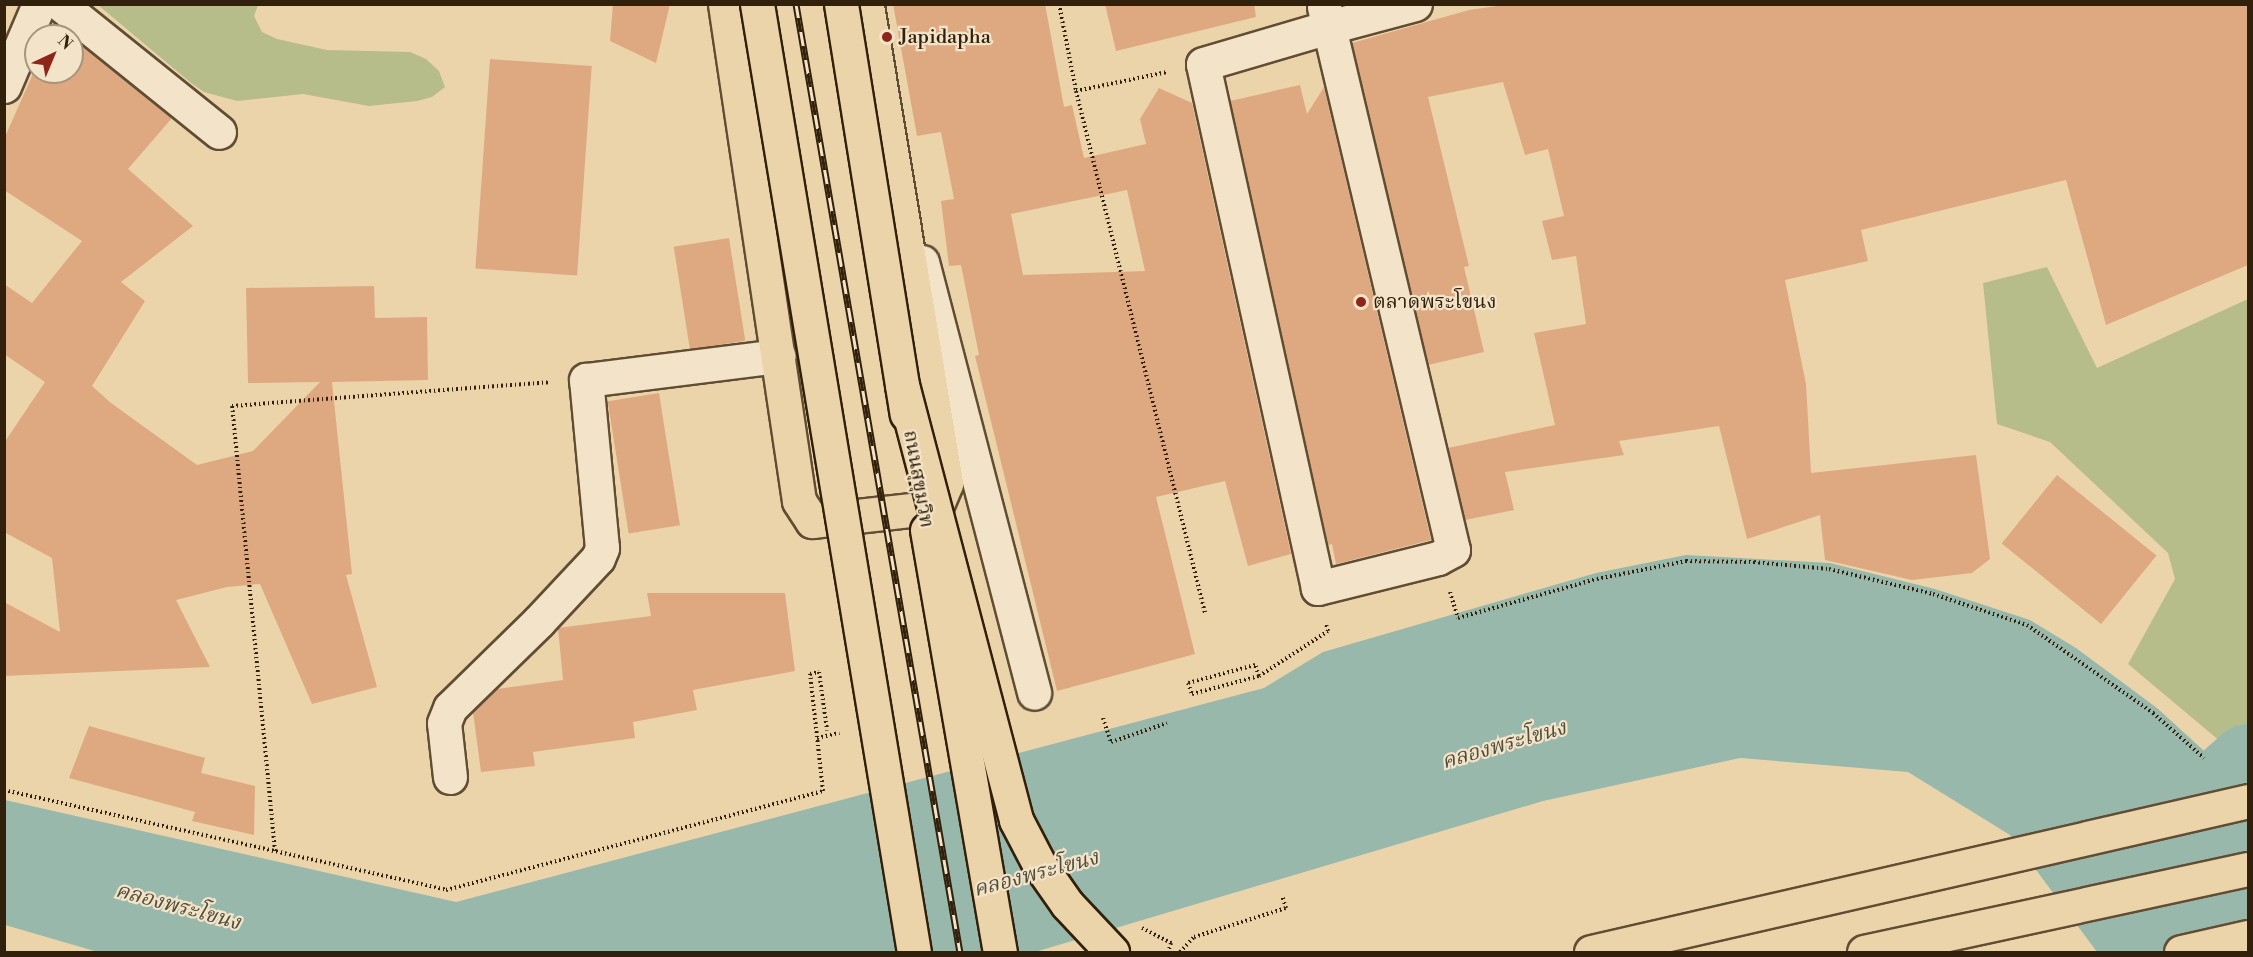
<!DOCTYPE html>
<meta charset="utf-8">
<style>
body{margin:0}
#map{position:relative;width:2253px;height:957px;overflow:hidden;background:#ecd4aa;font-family:"Libre Bodoni","Noto Serif Thai",serif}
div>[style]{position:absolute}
.green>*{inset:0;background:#b7bd8a}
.water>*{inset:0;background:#99b8ac}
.river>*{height:74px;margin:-37px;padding:0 37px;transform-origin:37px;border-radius:37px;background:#99b8ac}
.building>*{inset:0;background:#dea981;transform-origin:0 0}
.path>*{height:4px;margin-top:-2px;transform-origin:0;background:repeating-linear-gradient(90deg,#31200b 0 1.5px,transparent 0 4.5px)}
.roads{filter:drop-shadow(2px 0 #604d33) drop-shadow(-2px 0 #604d33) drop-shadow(0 2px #604d33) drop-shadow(0 -2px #604d33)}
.minor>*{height:33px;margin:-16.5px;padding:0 16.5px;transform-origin:16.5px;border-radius:16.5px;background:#f3e3c8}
.major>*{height:33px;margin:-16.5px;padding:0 16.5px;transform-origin:16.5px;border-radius:16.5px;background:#ecd4aa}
.highway>*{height:33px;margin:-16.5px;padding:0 16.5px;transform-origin:16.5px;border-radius:16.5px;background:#ecd4aa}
.rail>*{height:7px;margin-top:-3.5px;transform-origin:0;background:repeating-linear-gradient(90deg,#f3e3c8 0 14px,#31200b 0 28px);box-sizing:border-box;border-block:2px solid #31200b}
.bridges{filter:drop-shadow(2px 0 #31200b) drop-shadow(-2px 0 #31200b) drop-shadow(0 2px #31200b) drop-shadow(0 -2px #31200b)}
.major-bridge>*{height:33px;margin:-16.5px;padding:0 16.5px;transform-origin:16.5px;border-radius:16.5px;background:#ecd4aa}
.highway-bridge>*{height:33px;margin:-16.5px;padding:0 16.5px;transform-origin:16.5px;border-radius:16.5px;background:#ecd4aa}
.dots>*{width:16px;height:16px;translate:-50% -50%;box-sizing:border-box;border:3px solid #f3e3c8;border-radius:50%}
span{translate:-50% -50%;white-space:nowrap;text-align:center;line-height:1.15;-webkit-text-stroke:4.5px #f3e3c8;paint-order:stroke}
.poi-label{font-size:20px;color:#31200b}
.left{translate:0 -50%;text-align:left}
.street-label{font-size:20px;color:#31200b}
.water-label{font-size:21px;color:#504e3b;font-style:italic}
.frame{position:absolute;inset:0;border:6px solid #31200b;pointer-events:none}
.north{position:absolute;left:24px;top:24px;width:60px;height:60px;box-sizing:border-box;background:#f3e3c8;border:2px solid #a5957c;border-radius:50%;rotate:44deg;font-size:16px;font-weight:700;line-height:24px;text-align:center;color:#31200b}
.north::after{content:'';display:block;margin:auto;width:21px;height:27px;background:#8f2418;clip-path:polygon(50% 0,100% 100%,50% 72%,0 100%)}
</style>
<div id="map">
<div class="green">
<i style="clip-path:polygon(98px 5px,258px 5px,254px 16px,262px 32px,277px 39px,327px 50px,410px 52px,426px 59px,439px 71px,445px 87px,432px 97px,417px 101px,369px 106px,303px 94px,237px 101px,204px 92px,191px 83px)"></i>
<i style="clip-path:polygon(2047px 267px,2097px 368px,2248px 299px,2248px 728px,2227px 747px,2128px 664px,2175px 579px,2168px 553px,2050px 442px,1997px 424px,1983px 283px)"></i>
</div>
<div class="water">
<i style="clip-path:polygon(1686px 555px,1830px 563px,1935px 589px,2030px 620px,2076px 648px,2157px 708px,2248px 791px,2248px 952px,2097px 952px,2010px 835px,1908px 772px,1740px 758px,1543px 801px,1035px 952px,98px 952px,5px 925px,5px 800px,456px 902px,1264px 688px,1323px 652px,1596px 573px)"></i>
</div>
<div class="river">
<i style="left:2155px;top:842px;width:123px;rotate:-41.1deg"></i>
</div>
<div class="building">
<i style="clip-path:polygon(613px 4px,670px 4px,656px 63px,610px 41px)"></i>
<i style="clip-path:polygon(evenodd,893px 4px,1045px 4px,1064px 107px,1072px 105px,1084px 158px,1146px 144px,1140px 119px,1159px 88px,1192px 103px,1291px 554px,1248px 566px,1225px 481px,1156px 497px,1195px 654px,1057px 691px,975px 356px,979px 355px,961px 265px,949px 266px,941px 201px,954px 199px,941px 132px,917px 136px,893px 4px,1127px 190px,1145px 271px,1023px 275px,1011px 214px,1127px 190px)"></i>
<i style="clip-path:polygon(1105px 4px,1254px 4px,1256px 17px,1116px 51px)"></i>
<i style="clip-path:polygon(1511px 4px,2248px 4px,2248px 265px,2106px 325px,2066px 180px,1861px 230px,1868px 261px,1785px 280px,1806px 384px,1811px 473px,1976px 455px,1990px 559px,1972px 573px,1912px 580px,1825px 560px,1820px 515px,1747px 539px,1719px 426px,1619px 441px,1624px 455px,1505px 472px,1514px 510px,1465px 520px,1448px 448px,1555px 425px,1534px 333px,1586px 324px,1576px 256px,1552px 260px,1542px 221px,1564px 216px,1548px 149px,1525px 155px,1503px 82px,1428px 97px,1469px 266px,1464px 267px,1484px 352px,1428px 365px,1352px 43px,1469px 10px)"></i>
<i style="clip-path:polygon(72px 38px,172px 118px,128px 169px,193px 226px,121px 282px,145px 301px,92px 386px,111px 403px,197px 465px,253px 451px,320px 382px,248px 383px,246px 288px,374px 286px,375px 318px,427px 317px,428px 380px,332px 382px,352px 574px,346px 575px,377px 687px,312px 704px,260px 584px,227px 587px,176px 600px,210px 667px,4px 676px,4px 602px,60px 632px,52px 558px,4px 532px,4px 443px,45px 382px,4px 354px,4px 284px,32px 303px,82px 241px,4px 190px,4px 139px,36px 67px,36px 72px,72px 72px)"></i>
<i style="left:490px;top:59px;width:102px;height:210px;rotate:4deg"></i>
<i style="clip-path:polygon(1300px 85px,1307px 114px,1324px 87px,1431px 540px,1336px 564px,1332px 544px,1328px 545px,1230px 101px)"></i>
<i style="left:729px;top:238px;width:104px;height:56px;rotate:81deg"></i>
<i style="left:659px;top:393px;width:134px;height:52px;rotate:81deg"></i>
<i style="left:2057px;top:475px;width:128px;height:88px;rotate:39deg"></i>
<i style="clip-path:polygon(647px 593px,785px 593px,795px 671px,693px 690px,697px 710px,633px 722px,635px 738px,533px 752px,535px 766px,481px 772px,473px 712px,497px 689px,563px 680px,558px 628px,651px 616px)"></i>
<i style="clip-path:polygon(89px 726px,205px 758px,201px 773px,255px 786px,254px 835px,192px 821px,195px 812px,69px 778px)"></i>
</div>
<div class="path">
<i style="left:1059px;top:4px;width:89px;rotate:78.9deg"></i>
<i style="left:1076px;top:91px;width:538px;rotate:76.12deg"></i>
<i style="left:1076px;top:91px;width:93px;rotate:-11.8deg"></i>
<i style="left:1450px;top:592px;width:27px;rotate:73deg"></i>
<i style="left:1458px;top:618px;width:144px;rotate:-15.7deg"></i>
<i style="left:1597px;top:579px;width:91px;rotate:-11.4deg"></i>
<i style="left:1686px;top:561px;width:68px;rotate:0.8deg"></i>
<i style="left:1754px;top:562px;width:75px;rotate:5.3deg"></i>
<i style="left:1829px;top:569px;width:107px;rotate:13.5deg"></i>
<i style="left:1933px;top:594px;width:99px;rotate:18.3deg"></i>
<i style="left:2027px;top:625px;width:154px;rotate:34.9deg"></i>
<i style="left:2153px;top:713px;width:68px;rotate:41.4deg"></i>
<i style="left:1259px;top:676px;width:12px;rotate:-110deg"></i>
<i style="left:1255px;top:665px;width:69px;rotate:165deg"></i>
<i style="left:1188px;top:683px;width:12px;rotate:70deg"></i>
<i style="left:1192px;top:694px;width:69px;rotate:-15deg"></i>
<i style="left:1259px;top:676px;width:82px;rotate:-33.1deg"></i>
<i style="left:1328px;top:631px;width:7px;rotate:-106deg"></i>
<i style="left:1103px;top:718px;width:25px;rotate:72deg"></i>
<i style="left:1111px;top:742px;width:59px;rotate:-18.7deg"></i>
<i style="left:817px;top:738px;width:23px;rotate:-13deg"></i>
<i style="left:4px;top:790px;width:453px;rotate:12.7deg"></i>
<i style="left:446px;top:890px;width:390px;rotate:-14.7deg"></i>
<i style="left:823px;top:791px;width:118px;rotate:-96.3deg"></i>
<i style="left:810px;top:674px;width:9px;rotate:-13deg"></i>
<i style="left:819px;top:672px;width:59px;rotate:82.1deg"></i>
<i style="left:275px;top:851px;width:447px;rotate:-95.5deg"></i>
<i style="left:232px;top:406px;width:318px;rotate:-4.3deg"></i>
<i style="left:1142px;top:928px;width:33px;rotate:27deg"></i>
<i style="left:1171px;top:943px;width:9px;rotate:108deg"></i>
<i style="left:1180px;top:952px;width:21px;rotate:-47deg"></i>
<i style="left:1194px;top:937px;width:96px;rotate:-17.5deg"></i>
<i style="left:1286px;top:908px;width:13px;rotate:-108deg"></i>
</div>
<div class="roads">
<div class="minor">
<i style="left:60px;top:4px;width:204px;rotate:38.8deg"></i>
<i style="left:1324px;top:7px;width:21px;rotate:76deg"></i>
<i style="left:1329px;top:27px;width:89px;rotate:-15deg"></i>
<i style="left:1329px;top:27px;width:537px;rotate:76.66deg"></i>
<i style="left:1453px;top:550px;width:17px;rotate:152deg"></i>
<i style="left:1438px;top:558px;width:124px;rotate:166deg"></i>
<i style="left:1318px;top:588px;width:536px;rotate:-102.38deg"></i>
<i style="left:1203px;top:64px;width:131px;rotate:-16.4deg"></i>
<i style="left:4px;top:86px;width:89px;rotate:-66.9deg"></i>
<i style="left:922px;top:262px;width:445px;rotate:75.4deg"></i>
<i style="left:450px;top:777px;width:54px;rotate:-96.3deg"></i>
<i style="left:444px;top:723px;width:16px;rotate:-68deg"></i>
<i style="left:450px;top:708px;width:124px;rotate:-44.3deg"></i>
<i style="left:539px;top:621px;width:86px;rotate:-46.9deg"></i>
<i style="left:598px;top:558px;width:11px;rotate:-68deg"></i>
<i style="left:602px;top:548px;width:169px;rotate:-95.4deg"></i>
<i style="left:586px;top:380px;width:194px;rotate:-7.1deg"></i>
</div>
<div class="major">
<i style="left:725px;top:4px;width:502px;rotate:81.53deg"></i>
<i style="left:799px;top:501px;width:24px;rotate:57deg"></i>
<i style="left:812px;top:521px;width:125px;rotate:-6.4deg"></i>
<i style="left:936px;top:507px;width:26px;rotate:-67deg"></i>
<i style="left:946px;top:483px;width:485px;rotate:-99.4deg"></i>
</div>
<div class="highway">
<i style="left:1591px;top:952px;width:674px;rotate:-12.94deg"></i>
<i style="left:1864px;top:952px;width:393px;rotate:-12.2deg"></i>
<i style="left:2181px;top:952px;width:69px;rotate:-12.6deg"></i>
</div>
</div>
<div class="rail">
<i style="left:765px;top:4px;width:962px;rotate:80.36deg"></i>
<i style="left:796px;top:4px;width:962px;rotate:80.19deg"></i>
</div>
<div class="bridges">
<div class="major-bridge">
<i style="left:757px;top:4px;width:961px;rotate:80.6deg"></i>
<i style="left:841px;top:4px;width:415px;rotate:80.9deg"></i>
<i style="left:927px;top:530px;width:428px;rotate:80.2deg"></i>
</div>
<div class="highway-bridge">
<i style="left:902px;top:385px;width:450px;rotate:75.3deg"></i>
<i style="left:1016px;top:820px;width:50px;rotate:62.4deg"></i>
<i style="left:1039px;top:864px;width:49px;rotate:55deg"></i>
<i style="left:1067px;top:904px;width:66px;rotate:46.8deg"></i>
</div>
</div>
<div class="dots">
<i style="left:887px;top:37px;background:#8f2418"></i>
<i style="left:1361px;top:302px;background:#8f2418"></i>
</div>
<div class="poi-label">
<span class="left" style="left:899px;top:37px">Japidapha</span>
<span class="left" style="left:1373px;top:302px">ตลาดพระโขนง</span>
</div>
<div class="street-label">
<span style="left:918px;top:479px;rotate:80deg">ถนนสุขุมวิท</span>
</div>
<div class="water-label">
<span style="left:1504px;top:745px;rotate:-16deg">คลองพระโขนง</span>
<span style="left:1036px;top:874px;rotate:-15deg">คลองพระโขนง</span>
<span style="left:178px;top:907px;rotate:15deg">คลองพระโขนง</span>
</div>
<div class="frame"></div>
<div class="north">N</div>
</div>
